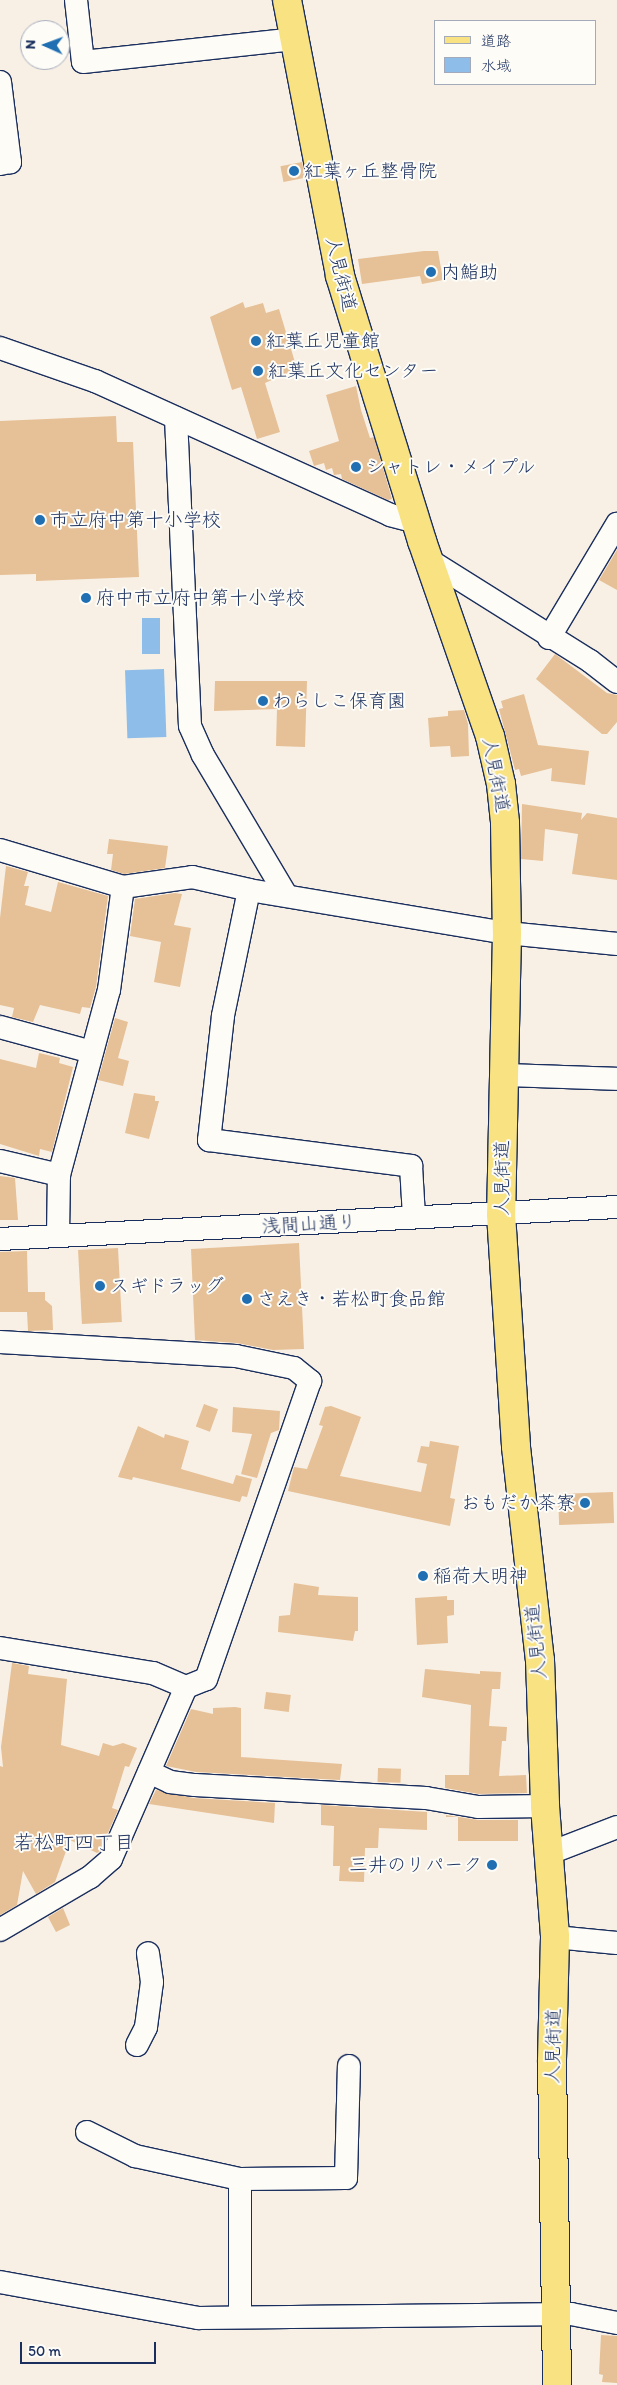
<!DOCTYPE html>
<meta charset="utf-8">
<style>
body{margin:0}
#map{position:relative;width:617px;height:2385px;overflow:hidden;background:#f8f0e4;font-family:Itim,"Klee One",sans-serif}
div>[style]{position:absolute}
.water>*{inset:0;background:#8dbde8;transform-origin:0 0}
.building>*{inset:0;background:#e6c097;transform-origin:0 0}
.roads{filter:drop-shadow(1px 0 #1b2f5e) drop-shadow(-1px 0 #1b2f5e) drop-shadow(0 1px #1b2f5e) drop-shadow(0 -1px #1b2f5e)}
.minor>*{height:22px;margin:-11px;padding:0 11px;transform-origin:11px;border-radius:11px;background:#fdfcf7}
.major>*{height:28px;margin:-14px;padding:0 14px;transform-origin:14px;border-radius:14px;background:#f8e281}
.dots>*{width:14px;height:14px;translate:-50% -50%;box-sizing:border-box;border:2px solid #fdfcf7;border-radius:50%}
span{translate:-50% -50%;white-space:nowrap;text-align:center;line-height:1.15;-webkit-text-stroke:4px #fdfcf7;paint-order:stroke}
.poi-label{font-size:19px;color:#1b2f5e}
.left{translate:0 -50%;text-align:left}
.right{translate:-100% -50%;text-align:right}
.street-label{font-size:19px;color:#1b2f5e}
.neighbourhood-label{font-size:20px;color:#1b2f5e}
.legend{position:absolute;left:434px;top:20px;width:162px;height:65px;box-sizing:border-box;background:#fdfcf7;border:1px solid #a3aaba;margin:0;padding:6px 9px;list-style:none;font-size:15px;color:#1b2f5e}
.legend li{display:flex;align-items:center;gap:10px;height:25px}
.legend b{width:25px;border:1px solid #a3aaba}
.north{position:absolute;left:20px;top:20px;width:50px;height:50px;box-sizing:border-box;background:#fdfcf7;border:1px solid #a3aaba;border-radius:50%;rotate:272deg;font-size:14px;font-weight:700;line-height:20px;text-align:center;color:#1b2f5e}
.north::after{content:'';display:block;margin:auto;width:18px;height:22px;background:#1f6fb2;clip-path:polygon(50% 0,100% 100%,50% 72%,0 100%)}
.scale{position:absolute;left:20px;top:2342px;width:136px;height:22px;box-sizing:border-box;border:2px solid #1b2f5e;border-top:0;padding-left:6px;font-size:15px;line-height:18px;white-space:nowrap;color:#1b2f5e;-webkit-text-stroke:4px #fdfcf7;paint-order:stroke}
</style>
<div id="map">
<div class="water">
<i style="left:142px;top:618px;width:18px;height:36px"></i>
<i style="left:164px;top:669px;width:68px;height:39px;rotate:88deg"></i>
</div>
<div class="building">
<i style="left:302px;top:162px;width:16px;height:22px;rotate:79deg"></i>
<i style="clip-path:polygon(424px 251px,438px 251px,443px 280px,422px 284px,420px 276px,362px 284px,358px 259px)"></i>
<i style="clip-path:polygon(243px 302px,245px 308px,263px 303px,266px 313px,279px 309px,297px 369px,265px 383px,280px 432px,257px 439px,241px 387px,232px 390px,210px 317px)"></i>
<i style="clip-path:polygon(356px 386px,361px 410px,370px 438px,374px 437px,392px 499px,388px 500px,342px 479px,341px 474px,334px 475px,332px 468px,326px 470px,324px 463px,314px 466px,309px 451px,339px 441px,326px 395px)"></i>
<i style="clip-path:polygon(116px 416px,117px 442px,133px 442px,139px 577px,36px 581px,36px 574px,0 575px,0 421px)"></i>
<i style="clip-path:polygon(617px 550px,617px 590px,599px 580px)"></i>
<i style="clip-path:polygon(555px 654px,607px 693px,617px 695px,617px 722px,607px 734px,602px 734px,536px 679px)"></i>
<i style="clip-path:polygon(215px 681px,307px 681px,305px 747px,276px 746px,277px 709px,214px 711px)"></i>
<i style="clip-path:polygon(524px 694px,538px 745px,589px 751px,585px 785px,551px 781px,552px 768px,521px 776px,519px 769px,515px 770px,499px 709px,503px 708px,501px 701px)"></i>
<i style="clip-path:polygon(464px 710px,468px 724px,469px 756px,451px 757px,450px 746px,430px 747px,428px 718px,448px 716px,448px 711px)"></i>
<i style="clip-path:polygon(522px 804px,582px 813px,581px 820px,587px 813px,617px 818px,617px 880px,572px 874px,578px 834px,545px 829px,543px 861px,521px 859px)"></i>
<i style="clip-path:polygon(109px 839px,168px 846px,165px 868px,124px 874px,111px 870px,113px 854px,107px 854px)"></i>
<i style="clip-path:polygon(6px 866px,28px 872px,24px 886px,29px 886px,25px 905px,51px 912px,58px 882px,108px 896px,96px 987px,90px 1008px,82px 1007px,80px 1014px,40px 1005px,33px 1022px,12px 1017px,14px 1008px,0 1005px,0 918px)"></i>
<i style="clip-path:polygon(175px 893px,182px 894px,174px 925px,191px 928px,180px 987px,154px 982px,161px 942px,130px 936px,135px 899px)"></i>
<i style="clip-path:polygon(115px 1018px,128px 1022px,118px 1058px,129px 1061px,123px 1086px,98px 1080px)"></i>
<i style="clip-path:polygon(39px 1053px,60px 1058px,59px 1063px,73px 1067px,52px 1152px,40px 1149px,39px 1156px,0 1144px,0 1059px,36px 1068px)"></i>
<i style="clip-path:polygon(134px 1093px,155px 1096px,155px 1101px,159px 1101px,149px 1139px,125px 1133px)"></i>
<i style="clip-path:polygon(0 1176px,15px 1178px,18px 1220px,0 1220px)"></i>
<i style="clip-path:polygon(299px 1243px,304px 1349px,273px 1350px,237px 1343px,195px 1340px,191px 1249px)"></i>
<i style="left:118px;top:1248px;width:74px;height:40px;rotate:87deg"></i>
<i style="clip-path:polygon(27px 1251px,28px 1292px,45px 1292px,45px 1300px,52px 1306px,53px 1330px,28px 1331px,27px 1312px,0 1312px,0 1252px)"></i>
<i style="left:204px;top:1404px;width:15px;height:24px;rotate:20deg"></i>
<i style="clip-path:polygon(331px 1406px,361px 1417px,340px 1476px,421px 1492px,427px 1464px,417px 1462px,421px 1446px,429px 1447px,430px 1441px,459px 1446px,450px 1498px,455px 1499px,450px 1526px,288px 1491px,294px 1467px,307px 1469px,323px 1426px,319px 1425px,325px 1407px)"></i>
<i style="clip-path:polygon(233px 1407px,280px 1411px,279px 1430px,271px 1433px,257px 1478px,241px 1474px,252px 1434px,232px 1432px)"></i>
<i style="clip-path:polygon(138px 1426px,164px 1438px,165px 1434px,189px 1441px,181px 1469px,233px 1484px,236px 1475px,252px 1479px,247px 1497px,242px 1496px,240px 1502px,133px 1477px,132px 1480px,118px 1477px)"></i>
<i style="left:613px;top:1492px;width:31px;height:55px;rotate:88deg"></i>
<i style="clip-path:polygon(294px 1583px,319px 1587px,318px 1595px,358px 1597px,358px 1631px,355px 1631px,353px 1641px,278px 1632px,279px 1616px,290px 1615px)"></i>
<i style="clip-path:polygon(447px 1596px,447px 1600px,454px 1600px,454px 1615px,447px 1616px,448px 1643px,417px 1645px,415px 1598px)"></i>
<i style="clip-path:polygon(12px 1663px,29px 1666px,28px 1674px,67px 1679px,61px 1745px,99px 1756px,103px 1743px,113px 1746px,123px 1743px,137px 1748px,129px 1767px,125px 1766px,112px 1808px,118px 1810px,100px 1851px,97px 1853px,70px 1840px,55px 1882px,36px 1894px,23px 1871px,17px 1905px,0 1915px,0 1766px,3px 1767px,1px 1747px)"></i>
<i style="clip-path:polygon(425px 1669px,480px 1674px,480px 1671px,501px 1672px,500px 1689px,492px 1689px,489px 1726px,507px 1727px,506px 1741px,502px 1741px,499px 1776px,526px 1775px,527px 1793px,479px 1794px,445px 1788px,445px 1775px,469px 1775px,471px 1705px,422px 1697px)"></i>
<i style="left:266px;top:1692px;width:25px;height:17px;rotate:7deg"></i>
<i style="clip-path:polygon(235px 1707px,241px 1708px,241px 1757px,342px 1764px,340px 1780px,196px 1772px,166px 1766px,191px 1709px,213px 1714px,213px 1708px)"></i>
<i style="left:378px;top:1768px;width:23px;height:14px;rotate:2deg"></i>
<i style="clip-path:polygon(156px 1790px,193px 1798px,275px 1803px,274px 1823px,149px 1804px)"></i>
<i style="clip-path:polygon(321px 1805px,427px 1812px,427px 1830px,379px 1828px,378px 1848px,365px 1848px,364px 1882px,339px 1881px,340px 1866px,333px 1866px,334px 1826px,321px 1825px)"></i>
<i style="clip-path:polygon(446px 1815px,478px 1820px,518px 1820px,518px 1841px,458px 1841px,458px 1817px,446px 1817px)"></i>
<i style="clip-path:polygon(63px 1908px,70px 1925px,56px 1932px,48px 1917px)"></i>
<i style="clip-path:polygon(601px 2335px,617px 2336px,617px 2383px,602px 2382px,603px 2375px,599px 2374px)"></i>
</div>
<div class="roads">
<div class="minor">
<i style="left:76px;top:0;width:62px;rotate:83.6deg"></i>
<i style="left:83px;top:62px;width:212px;rotate:-6.2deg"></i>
<i style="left:0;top:82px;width:81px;rotate:82.9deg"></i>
<i style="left:10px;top:162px;width:10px;rotate:169deg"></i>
<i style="left:0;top:348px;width:101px;rotate:19.2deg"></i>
<i style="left:95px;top:381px;width:324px;rotate:24.4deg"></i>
<i style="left:390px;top:515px;width:27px;rotate:15deg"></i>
<i style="left:176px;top:418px;width:308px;rotate:87.4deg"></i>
<i style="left:190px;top:726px;width:32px;rotate:66deg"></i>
<i style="left:203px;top:755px;width:163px;rotate:59.3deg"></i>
<i style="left:429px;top:560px;width:190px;rotate:32.1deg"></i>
<i style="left:590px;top:661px;width:34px;rotate:38deg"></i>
<i style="left:549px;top:638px;width:133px;rotate:-59.2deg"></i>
<i style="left:0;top:850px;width:128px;rotate:16.7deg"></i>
<i style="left:123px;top:887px;width:70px;rotate:-8.2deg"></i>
<i style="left:192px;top:877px;width:58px;rotate:12.8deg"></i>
<i style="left:249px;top:890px;width:262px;rotate:9.5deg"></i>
<i style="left:507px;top:933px;width:111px;rotate:5.7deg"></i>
<i style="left:249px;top:890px;width:129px;rotate:101.7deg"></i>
<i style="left:223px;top:1016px;width:125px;rotate:96.4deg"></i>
<i style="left:209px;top:1140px;width:204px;rotate:7.3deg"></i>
<i style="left:411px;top:1166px;width:51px;rotate:86.6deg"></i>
<i style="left:0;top:1027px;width:95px;rotate:15.2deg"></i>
<i style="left:503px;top:1075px;width:114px;rotate:2deg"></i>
<i style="left:0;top:1161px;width:61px;rotate:13.3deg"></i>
<i style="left:58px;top:1236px;width:61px;rotate:-89.1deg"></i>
<i style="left:59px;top:1175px;width:192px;rotate:-74.9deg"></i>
<i style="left:109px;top:990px;width:104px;rotate:-82.3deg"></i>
<i style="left:0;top:1239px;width:618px;rotate:-2.97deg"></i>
<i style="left:0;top:1342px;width:236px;rotate:3.4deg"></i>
<i style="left:236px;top:1356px;width:59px;rotate:11.7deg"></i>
<i style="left:294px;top:1368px;width:21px;rotate:39deg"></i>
<i style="left:310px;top:1381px;width:316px;rotate:109.2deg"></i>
<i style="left:206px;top:1679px;width:22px;rotate:158deg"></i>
<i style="left:186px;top:1687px;width:188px;rotate:113.6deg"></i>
<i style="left:111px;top:1859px;width:28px;rotate:139deg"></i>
<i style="left:90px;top:1877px;width:104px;rotate:149.5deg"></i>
<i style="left:0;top:1648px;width:155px;rotate:9.3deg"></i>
<i style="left:153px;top:1673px;width:36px;rotate:23deg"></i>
<i style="left:149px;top:1772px;width:23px;rotate:25deg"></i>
<i style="left:170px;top:1782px;width:25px;rotate:7deg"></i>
<i style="left:195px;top:1785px;width:231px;rotate:3.2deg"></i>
<i style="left:426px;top:1798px;width:53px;rotate:9.8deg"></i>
<i style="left:478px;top:1807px;width:67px;rotate:-0.9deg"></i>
<i style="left:550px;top:1853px;width:72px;rotate:-21.2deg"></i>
<i style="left:555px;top:1937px;width:62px;rotate:5.5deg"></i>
<i style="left:137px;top:2045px;width:20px;rotate:-63deg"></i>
<i style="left:146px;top:2027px;width:45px;rotate:-82.4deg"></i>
<i style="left:152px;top:1982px;width:29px;rotate:-98deg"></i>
<i style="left:87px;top:2132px;width:54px;rotate:26.6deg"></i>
<i style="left:135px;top:2156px;width:107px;rotate:12.4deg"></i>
<i style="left:240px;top:2179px;width:106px;rotate:-0.5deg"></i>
<i style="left:346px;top:2178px;width:112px;rotate:-88.5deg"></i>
<i style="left:0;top:2282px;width:201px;rotate:10.3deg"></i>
<i style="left:198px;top:2318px;width:373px;rotate:-0.6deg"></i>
<i style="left:571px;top:2314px;width:47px;rotate:11.1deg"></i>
<i style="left:240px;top:2316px;width:137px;rotate:-90deg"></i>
</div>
<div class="major">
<i style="left:287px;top:0;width:281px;rotate:79.1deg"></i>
<i style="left:340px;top:276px;width:277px;rotate:72.8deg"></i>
<i style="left:422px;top:541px;width:207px;rotate:70.8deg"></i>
<i style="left:490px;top:736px;width:49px;rotate:77.1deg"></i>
<i style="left:501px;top:784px;width:39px;rotate:84deg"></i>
<i style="left:505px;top:823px;width:110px;rotate:89deg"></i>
<i style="left:507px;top:933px;width:281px;rotate:91.2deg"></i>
<i style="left:501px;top:1214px;width:233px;rotate:86.3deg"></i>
<i style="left:516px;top:1447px;width:214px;rotate:83.6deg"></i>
<i style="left:540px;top:1660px;width:146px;rotate:88deg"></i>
<i style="left:545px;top:1806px;width:131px;rotate:85.6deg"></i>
<i style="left:555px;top:1937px;width:125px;rotate:91.4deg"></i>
<i style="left:552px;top:2062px;width:323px;rotate:89.1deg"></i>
</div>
</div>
<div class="dots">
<i style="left:294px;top:171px;background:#1f6fb2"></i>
<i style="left:431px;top:272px;background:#1f6fb2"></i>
<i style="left:256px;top:341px;background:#1f6fb2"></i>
<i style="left:258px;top:371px;background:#1f6fb2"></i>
<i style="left:356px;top:467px;background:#1f6fb2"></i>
<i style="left:40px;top:520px;background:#1f6fb2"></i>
<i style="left:86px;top:598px;background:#1f6fb2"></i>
<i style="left:263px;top:701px;background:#1f6fb2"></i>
<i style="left:100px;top:1286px;background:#1f6fb2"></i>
<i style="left:247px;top:1299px;background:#1f6fb2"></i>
<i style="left:585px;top:1503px;background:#1f6fb2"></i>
<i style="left:423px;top:1576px;background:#1f6fb2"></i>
<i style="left:492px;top:1865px;background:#1f6fb2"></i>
</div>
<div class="poi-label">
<span class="left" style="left:304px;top:171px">紅葉ヶ丘整骨院</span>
<span class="left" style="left:441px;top:272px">内鮨助</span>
<span class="left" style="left:266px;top:341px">紅葉丘児童館</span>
<span class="left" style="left:268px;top:371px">紅葉丘文化センター</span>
<span class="left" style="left:366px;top:467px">シャトレ・メイプル</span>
<span class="left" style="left:50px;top:520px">市立府中第十小学校</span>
<span class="left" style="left:96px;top:598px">府中市立府中第十小学校</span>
<span class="left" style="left:273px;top:701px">わらしこ保育園</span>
<span class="left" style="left:110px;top:1286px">スギドラッグ</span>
<span class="left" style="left:257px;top:1299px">さえき・若松町食品館</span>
<span class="right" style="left:575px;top:1503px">おもだか茶寮</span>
<span class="left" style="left:433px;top:1576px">稲荷大明神</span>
<span class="right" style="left:482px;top:1865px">三井のリパーク</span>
</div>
<div class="street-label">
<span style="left:341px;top:274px;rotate:76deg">人見街道</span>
<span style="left:496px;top:775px;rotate:79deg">人見街道</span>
<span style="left:502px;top:1178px;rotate:-90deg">人見街道</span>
<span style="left:309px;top:1224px;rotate:-3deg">浅間山通り</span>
<span style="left:536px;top:1642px;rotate:-96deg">人見街道</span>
<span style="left:553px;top:2046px;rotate:-89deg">人見街道</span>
</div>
<div class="neighbourhood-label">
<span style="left:74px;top:1842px">若松町四丁目</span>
</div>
<ul class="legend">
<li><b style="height:6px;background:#f8e281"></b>道路</li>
<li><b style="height:14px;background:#8dbde8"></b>水域</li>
</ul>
<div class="north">N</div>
<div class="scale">50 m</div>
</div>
